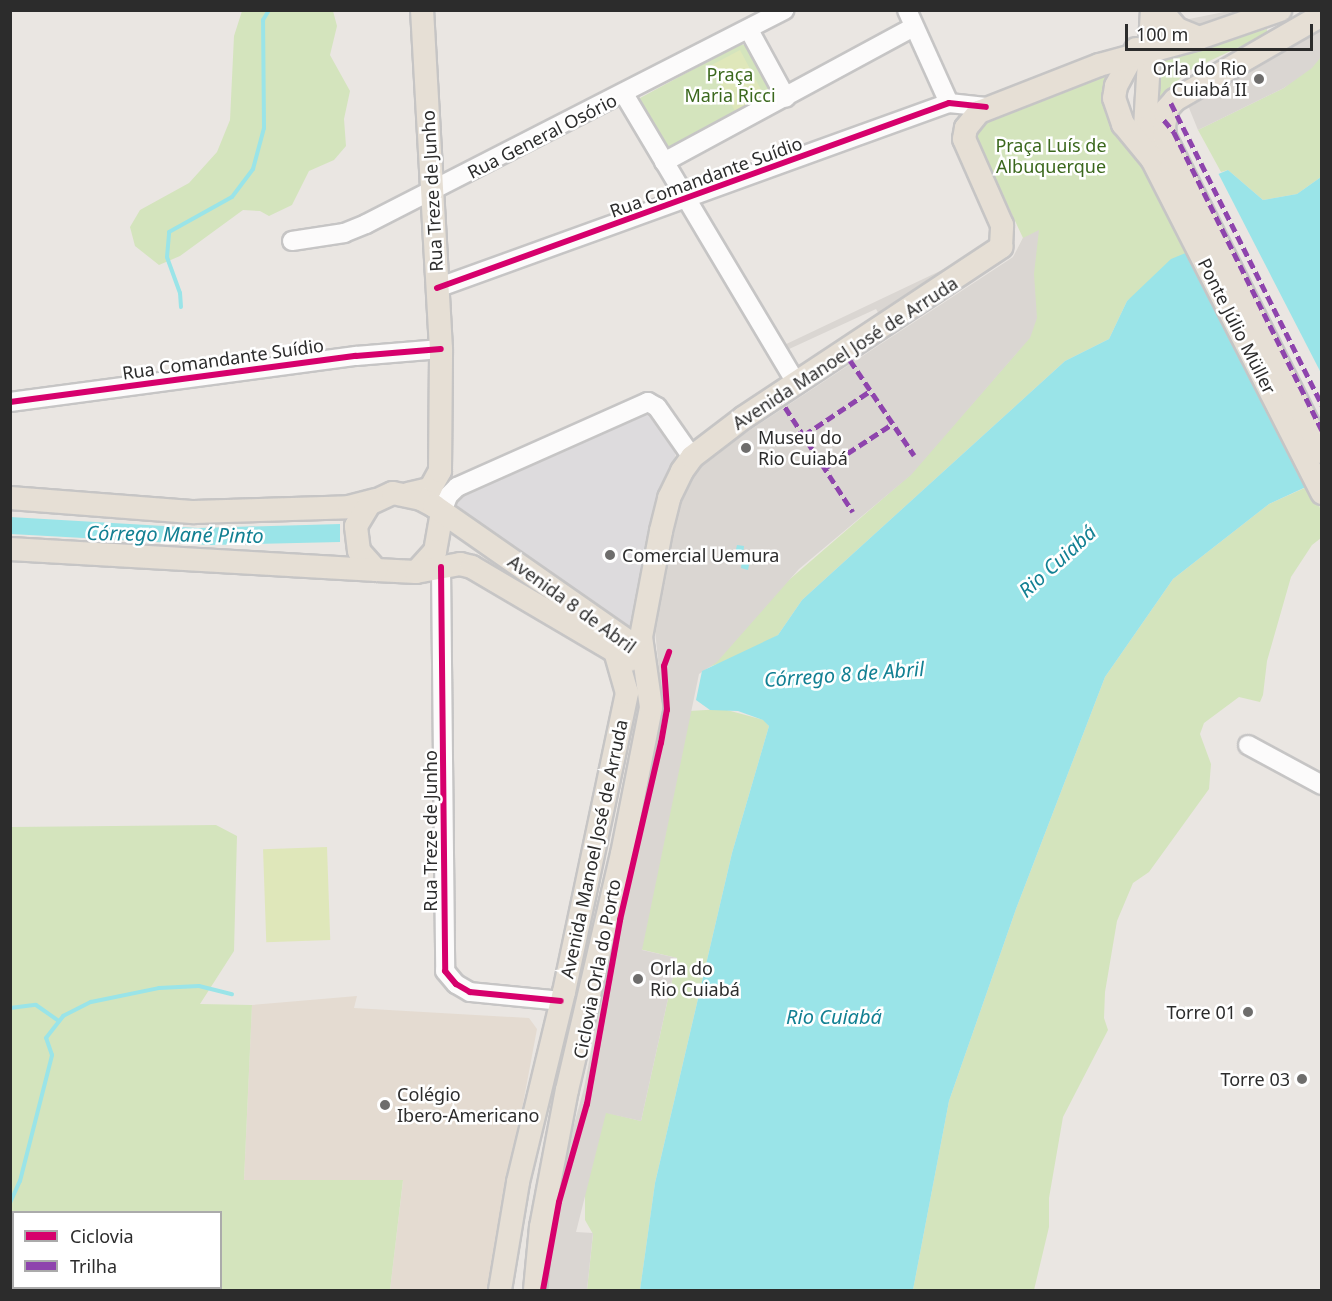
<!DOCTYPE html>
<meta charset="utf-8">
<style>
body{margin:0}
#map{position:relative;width:1332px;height:1301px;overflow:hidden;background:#eae6e2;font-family:"Noto Sans",sans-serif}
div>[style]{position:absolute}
.industrial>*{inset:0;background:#dddbdd}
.education>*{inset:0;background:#e4dbd1}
.green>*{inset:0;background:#d4e4bd}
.pitch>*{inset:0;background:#dfe7ba;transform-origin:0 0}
.plaza>*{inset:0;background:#dad6d2}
.water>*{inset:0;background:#9ae4e8}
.pier>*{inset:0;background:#eae6e2}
.stream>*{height:4px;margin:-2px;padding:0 2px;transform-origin:2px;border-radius:2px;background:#9ae4e8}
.roads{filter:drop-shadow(2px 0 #c6c5c5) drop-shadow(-2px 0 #c6c5c5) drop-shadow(0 2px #c6c5c5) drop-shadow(0 -2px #c6c5c5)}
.minor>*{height:18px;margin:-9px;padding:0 9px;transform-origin:9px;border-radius:9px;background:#fcfbfb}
.major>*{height:22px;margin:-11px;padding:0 11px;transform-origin:11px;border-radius:11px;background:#e6dfd5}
.quiet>*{height:4.5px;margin-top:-2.25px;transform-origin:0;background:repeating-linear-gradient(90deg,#8e44ad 0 9px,transparent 0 13.5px)}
.cycleway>*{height:6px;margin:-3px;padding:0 3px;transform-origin:3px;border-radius:3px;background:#d6006c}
.dots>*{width:16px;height:16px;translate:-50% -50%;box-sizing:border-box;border:3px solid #fff;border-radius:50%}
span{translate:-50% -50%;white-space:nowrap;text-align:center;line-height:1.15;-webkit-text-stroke:5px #fff;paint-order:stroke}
.poi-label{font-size:18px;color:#2c2c2c}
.right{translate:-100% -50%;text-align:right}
.left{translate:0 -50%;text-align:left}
.park-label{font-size:18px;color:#3b681d}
.street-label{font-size:18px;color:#2c2c2c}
.water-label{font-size:20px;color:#128093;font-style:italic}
.frame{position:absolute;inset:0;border:12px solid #2c2c2c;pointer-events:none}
.legend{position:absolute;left:12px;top:1211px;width:210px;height:78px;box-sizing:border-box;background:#fff;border:2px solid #ababab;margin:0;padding:8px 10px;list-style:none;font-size:18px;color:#2c2c2c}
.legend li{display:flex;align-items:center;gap:12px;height:30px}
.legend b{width:30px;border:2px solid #ababab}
.scale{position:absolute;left:1125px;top:24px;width:188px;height:27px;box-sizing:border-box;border:3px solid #2c2c2c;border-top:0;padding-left:8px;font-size:18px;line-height:21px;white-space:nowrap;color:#2c2c2c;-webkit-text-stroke:4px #fff;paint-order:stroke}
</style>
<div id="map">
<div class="industrial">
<i style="clip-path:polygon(650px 413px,678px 446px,656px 523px,651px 522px,631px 628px,456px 513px,457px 499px)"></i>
</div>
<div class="education">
<i style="clip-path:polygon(357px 996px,354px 1008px,529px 1018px,537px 1029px,488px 1290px,390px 1290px,403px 1181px,244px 1181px,252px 1005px)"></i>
</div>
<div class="green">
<i style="clip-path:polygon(242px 11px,333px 11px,337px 26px,330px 55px,350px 91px,344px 119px,346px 146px,334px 160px,309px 171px,292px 205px,269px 216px,260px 211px,243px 210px,180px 256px,159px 265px,135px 246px,130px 227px,140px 210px,189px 183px,217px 152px,230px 120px,234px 36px)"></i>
<i style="clip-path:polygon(1267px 29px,1267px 34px,1188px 71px,1157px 100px,1156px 56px)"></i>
<i style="clip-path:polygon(740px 44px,750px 46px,777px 94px,673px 150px,667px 150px,639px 105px,640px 98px)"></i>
<i style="clip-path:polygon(1321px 57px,1321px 177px,1297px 194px,1263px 200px,1228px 170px,1221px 172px,1198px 130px,1284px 88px)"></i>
<i style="clip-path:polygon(1113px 72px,1139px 158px,1188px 252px,1127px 301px,1109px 339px,1065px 361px,802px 600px,778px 635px,745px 654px,709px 667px,782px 586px,909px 476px,1020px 349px,1016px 253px,1023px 238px,974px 133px,978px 122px,1101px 73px)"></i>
<i style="clip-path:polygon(1309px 486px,1321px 510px,1321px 538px,1312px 545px,1291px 577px,1267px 661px,1263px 695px,1260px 702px,1239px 697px,1204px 723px,1200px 734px,1211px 764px,1209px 789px,1149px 872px,1133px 883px,1117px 921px,1105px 992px,1104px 1018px,1108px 1030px,1063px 1117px,1049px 1198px,1049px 1227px,1034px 1290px,913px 1290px,949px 1101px,1016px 909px,1105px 677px,1173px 579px,1269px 504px)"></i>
<i style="clip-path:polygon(723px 709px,764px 720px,769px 726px,732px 853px,655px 1183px,640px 1290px,587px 1290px,593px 1234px,585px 1220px,585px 1186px,596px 1110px,641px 1121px,677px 958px,635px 948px,689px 711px)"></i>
<i style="clip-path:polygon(evenodd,216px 825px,237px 836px,234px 951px,200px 1004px,252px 1005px,244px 1180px,403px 1180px,390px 1290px,11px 1290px,11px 827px,216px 825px,14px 1212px,220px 1212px,220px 1288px,14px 1288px,14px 1212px)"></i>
</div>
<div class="pitch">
<i style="left:740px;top:50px;width:55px;height:33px;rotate:62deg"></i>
<i style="left:327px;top:847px;width:93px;height:64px;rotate:88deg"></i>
</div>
<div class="plaza">
<i style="clip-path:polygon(1167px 11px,1178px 11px,1181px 17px,1189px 19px,1229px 11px,1269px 11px,1186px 29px)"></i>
<i style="clip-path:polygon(1321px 27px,1321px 57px,1312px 68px,1284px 88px,1198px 130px,1187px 103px)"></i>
<i style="clip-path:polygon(1039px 230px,1034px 274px,1037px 318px,1030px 338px,911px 475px,799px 569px,717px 662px,699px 674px,642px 950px,677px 958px,641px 1121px,606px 1113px,576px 1232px,593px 1233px,587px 1290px,538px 1290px,552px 1205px,584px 1088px,631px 845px,659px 731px,663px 708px,654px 621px,683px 494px,698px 468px,709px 457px,1013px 257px,1023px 238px)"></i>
<i style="clip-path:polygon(980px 252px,884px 323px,876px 309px,787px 350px,803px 375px,780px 347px)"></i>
</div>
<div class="water">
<i style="clip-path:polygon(1228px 170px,1263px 200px,1297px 194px,1321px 177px,1321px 480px,1269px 504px,1173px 579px,1105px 677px,1016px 909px,949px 1101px,913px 1290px,640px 1290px,655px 1183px,732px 853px,769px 726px,763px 720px,738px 711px,710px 710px,696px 700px,702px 671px,778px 635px,802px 600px,1065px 361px,1109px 339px,1127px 301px,1171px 259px,1188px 252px,1211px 177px)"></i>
<i style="clip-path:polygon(10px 517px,198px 528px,340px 524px,340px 542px,211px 545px,11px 534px)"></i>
<i style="clip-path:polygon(737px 545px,744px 546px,743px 555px,751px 556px,748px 570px,741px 568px,742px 559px,734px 558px)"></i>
</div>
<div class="pier">
<i style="clip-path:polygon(1217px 171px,1321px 373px,1322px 483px,1198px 188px)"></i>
</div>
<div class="stream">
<i style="left:181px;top:307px;width:14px;rotate:-94deg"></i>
<i style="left:180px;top:293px;width:38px;rotate:-110deg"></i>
<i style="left:167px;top:257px;width:25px;rotate:-85deg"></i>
<i style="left:169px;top:232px;width:72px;rotate:-29.1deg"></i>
<i style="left:232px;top:197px;width:35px;rotate:-53deg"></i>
<i style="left:253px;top:169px;width:42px;rotate:-75deg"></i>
<i style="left:264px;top:128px;width:108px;rotate:-90.5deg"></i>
<i style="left:263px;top:20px;width:12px;rotate:-59deg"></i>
<i style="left:10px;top:1008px;width:26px;rotate:-7deg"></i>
<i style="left:36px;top:1005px;width:28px;rotate:35deg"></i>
<i style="left:10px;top:1203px;width:24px;rotate:-66deg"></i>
<i style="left:20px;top:1181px;width:130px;rotate:-75.7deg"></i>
<i style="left:52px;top:1055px;width:18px;rotate:-109deg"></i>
<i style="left:46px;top:1038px;width:28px;rotate:-52deg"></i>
<i style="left:63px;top:1016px;width:31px;rotate:-27deg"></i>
<i style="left:91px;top:1002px;width:69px;rotate:-11.6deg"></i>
<i style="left:159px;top:988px;width:40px;rotate:-2.9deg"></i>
<i style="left:199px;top:986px;width:34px;rotate:14deg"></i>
</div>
<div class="roads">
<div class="minor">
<i style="left:907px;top:10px;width:102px;rotate:65.7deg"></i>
<i style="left:749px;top:30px;width:77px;rotate:61.4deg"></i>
<i style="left:624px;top:94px;width:338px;rotate:59.2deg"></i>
<i style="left:664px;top:162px;width:284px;rotate:-28.4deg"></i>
<i style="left:292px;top:241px;width:53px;rotate:-8.7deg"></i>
<i style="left:344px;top:233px;width:24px;rotate:-22deg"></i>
<i style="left:366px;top:224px;width:470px;rotate:-27.1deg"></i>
<i style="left:437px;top:288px;width:544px;rotate:-19.87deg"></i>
<i style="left:949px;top:103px;width:37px;rotate:6deg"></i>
<i style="left:10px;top:402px;width:349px;rotate:-7.6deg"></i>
<i style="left:356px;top:356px;width:85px;rotate:-4.7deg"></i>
<i style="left:442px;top:512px;width:17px;rotate:-69deg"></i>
<i style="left:448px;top:496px;width:13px;rotate:-45deg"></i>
<i style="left:457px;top:487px;width:209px;rotate:-24deg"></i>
<i style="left:648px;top:402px;width:10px;rotate:29deg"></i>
<i style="left:657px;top:407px;width:61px;rotate:55deg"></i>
<i style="left:441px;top:567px;width:404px;rotate:89.4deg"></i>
<i style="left:445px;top:971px;width:17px;rotate:50deg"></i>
<i style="left:456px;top:984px;width:16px;rotate:30deg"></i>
<i style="left:470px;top:992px;width:91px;rotate:5.6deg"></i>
<i style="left:1248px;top:745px;width:84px;rotate:28.4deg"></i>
</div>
<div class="major">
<i style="left:1152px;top:10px;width:118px;rotate:93.4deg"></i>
<i style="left:1145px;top:128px;width:32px;rotate:77deg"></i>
<i style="left:1152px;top:159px;width:375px;rotate:63deg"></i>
<i style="left:1161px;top:10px;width:25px;rotate:50deg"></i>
<i style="left:1177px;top:29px;width:24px;rotate:22deg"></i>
<i style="left:1322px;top:15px;width:170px;rotate:150deg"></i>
<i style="left:1175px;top:100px;width:12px;rotate:132deg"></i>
<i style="left:1167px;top:109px;width:17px;rotate:100deg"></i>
<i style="left:1164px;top:126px;width:11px;rotate:85deg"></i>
<i style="left:1165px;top:137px;width:352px;rotate:63.5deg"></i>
<i style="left:1136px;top:49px;width:42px;rotate:118.4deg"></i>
<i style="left:1116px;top:86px;width:12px;rotate:99deg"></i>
<i style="left:1114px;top:98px;width:28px;rotate:71deg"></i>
<i style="left:1123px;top:124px;width:44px;rotate:50.5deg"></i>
<i style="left:408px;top:494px;width:23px;rotate:-13deg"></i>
<i style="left:430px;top:489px;width:21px;rotate:-61deg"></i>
<i style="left:440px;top:471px;width:122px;rotate:-89.5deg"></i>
<i style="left:441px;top:349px;width:340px;rotate:-93.2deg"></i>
<i style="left:10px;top:498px;width:185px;rotate:4.4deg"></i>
<i style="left:194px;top:512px;width:155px;rotate:-1.8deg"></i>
<i style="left:349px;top:507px;width:27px;rotate:-15deg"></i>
<i style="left:442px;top:512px;width:40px;rotate:100deg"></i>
<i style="left:435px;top:551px;width:28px;rotate:132deg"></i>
<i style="left:416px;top:572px;width:40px;rotate:-177.1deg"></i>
<i style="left:376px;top:570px;width:25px;rotate:-132deg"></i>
<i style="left:359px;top:551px;width:25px;rotate:-97deg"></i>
<i style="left:356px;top:526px;width:26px;rotate:-59deg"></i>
<i style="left:369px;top:504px;width:26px;rotate:-25deg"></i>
<i style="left:393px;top:493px;width:29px;rotate:12deg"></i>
<i style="left:421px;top:499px;width:15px;rotate:28deg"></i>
<i style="left:434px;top:506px;width:234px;rotate:34.9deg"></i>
<i style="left:626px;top:640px;width:21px;rotate:41deg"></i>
<i style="left:10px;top:549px;width:367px;rotate:3.3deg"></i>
<i style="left:416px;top:572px;width:45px;rotate:-10.3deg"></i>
<i style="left:460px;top:564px;width:12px;rotate:14deg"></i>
<i style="left:472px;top:567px;width:183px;rotate:30.5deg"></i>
<i style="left:500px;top:1290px;width:109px;rotate:-80.5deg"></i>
<i style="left:518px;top:1182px;width:195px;rotate:-76.4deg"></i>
<i style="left:564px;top:992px;width:306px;rotate:-78.1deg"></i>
<i style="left:627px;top:693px;width:40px;rotate:-106deg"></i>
<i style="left:535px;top:1290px;width:63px;rotate:-84.6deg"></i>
<i style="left:541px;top:1227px;width:139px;rotate:-79.3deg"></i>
<i style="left:567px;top:1090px;width:242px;rotate:-76.9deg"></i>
<i style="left:622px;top:854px;width:150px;rotate:-78.8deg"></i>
<i style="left:651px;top:707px;width:71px;rotate:-98.1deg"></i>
<i style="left:641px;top:637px;width:108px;rotate:-79.3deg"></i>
<i style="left:661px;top:531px;width:34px;rotate:-76deg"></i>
<i style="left:669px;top:498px;width:30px;rotate:-64deg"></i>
<i style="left:682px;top:471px;width:17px;rotate:-54deg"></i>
<i style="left:692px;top:457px;width:64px;rotate:-37.4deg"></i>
<i style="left:743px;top:418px;width:310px;rotate:-33.5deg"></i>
<i style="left:1001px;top:247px;width:22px;rotate:-87deg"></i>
<i style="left:1002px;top:225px;width:94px;rotate:-113.8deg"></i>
<i style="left:964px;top:139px;width:11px;rotate:-80deg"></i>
<i style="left:966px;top:128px;width:21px;rotate:-51deg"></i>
<i style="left:979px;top:112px;width:129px;rotate:-21.4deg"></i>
<i style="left:1099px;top:65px;width:104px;rotate:-15.1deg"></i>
<i style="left:1199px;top:38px;width:86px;rotate:-19.1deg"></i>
</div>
</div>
<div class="quiet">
<i style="left:1171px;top:103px;width:338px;rotate:63.4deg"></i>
<i style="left:1164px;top:120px;width:16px;rotate:50deg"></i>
<i style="left:1174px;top:132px;width:333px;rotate:63.6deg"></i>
<i style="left:850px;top:360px;width:115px;rotate:56deg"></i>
<i style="left:778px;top:396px;width:138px;rotate:57.1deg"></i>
<i style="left:804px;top:435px;width:79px;rotate:-33.7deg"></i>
<i style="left:825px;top:468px;width:80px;rotate:-33.3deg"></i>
</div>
<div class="cycleway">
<i style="left:437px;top:288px;width:544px;rotate:-19.87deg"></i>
<i style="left:949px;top:103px;width:37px;rotate:6deg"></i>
<i style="left:10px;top:402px;width:349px;rotate:-7.6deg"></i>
<i style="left:356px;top:356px;width:85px;rotate:-4.7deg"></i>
<i style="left:441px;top:567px;width:404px;rotate:89.4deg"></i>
<i style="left:445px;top:971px;width:17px;rotate:50deg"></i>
<i style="left:456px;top:984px;width:16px;rotate:30deg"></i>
<i style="left:470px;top:992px;width:91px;rotate:5.6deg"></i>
<i style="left:543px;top:1290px;width:89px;rotate:-79.7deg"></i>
<i style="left:559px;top:1202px;width:102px;rotate:-74.1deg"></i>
<i style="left:587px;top:1104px;width:187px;rotate:-79.8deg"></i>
<i style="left:620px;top:920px;width:182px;rotate:-77deg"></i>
<i style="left:661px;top:743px;width:34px;rotate:-80deg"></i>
<i style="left:667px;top:710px;width:44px;rotate:-93.9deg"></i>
<i style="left:664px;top:666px;width:15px;rotate:-70deg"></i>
</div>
<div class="dots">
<i style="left:1259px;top:79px;background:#6e6d6c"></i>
<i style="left:746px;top:448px;background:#6e6d6c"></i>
<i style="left:610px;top:555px;background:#6e6d6c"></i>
<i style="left:638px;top:979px;background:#6e6d6c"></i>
<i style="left:1248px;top:1012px;background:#6e6d6c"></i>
<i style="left:1302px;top:1079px;background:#6e6d6c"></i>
<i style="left:385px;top:1105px;background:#6e6d6c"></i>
</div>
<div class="poi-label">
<span class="right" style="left:1247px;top:79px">Orla do Rio<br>Cuiabá II</span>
<span class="left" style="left:758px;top:448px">Museu do<br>Rio Cuiabá</span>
<span class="left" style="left:622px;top:555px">Comercial Uemura</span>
<span class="left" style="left:650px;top:979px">Orla do<br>Rio Cuiabá</span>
<span class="right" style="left:1236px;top:1012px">Torre 01</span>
<span class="right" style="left:1290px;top:1079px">Torre 03</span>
<span class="left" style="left:397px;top:1105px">Colégio<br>Ibero-Americano</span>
</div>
<div class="park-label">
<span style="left:730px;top:85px">Praça<br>Maria Ricci</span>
<span style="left:1051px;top:156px">Praça Luís de<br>Albuquerque</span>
</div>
<div class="street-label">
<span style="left:542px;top:136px;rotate:-27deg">Rua General Osório</span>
<span style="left:706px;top:177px;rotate:-20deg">Rua Comandante Suídio</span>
<span style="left:432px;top:191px;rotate:-93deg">Rua Treze de Junho</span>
<span style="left:1237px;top:326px;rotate:63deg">Ponte Júlio Müller</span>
<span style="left:845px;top:353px;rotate:-33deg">Avenida Manoel José de Arruda</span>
<span style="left:223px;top:359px;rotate:-8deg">Rua Comandante Suídio</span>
<span style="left:572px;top:604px;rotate:36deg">Avenida 8 de Abril</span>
<span style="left:430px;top:831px;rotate:-90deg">Rua Treze de Junho</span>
<span style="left:594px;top:849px;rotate:-78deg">Avenida Manoel José de Arruda</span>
<span style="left:597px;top:969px;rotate:-79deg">Ciclovia Orla do Porto</span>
</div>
<div class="water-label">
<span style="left:175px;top:534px;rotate:1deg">Córrego Mané Pinto</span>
<span style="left:1057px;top:561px;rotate:-42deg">Rio Cuiabá</span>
<span style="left:844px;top:674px;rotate:-4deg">Córrego 8 de Abril</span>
<span style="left:834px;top:1016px">Rio Cuiabá</span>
</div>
<div class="frame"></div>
<ul class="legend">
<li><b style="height:8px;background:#d6006c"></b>Ciclovia</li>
<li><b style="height:8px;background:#8e44ad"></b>Trilha</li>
</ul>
<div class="scale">100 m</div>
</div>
